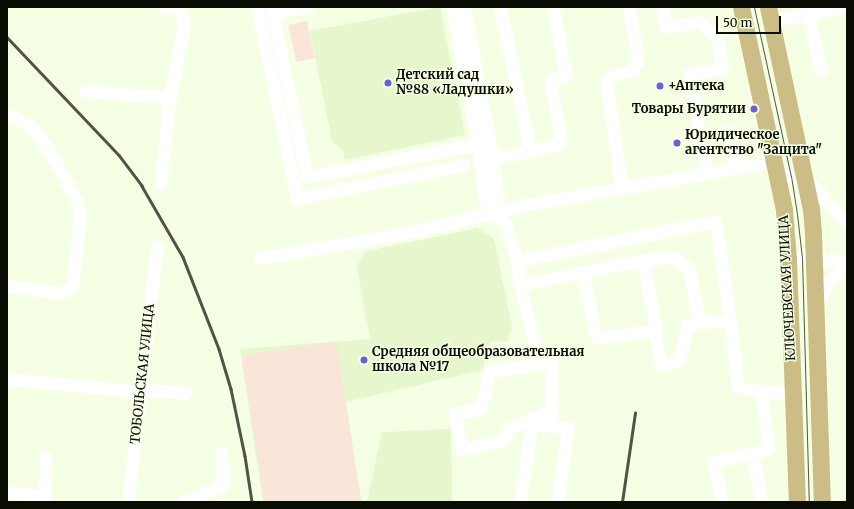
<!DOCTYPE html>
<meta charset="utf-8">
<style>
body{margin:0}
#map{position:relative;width:854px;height:509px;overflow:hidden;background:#f4ffe3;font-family:Merriweather,serif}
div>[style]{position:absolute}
.built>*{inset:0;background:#e6f7cd}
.green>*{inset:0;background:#f9e6d8;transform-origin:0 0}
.minor>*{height:13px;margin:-6.5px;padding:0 6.5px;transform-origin:6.5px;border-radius:6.5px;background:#fff}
.major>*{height:17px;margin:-8.5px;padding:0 8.5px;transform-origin:8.5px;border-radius:8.5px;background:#ccbc86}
.tram>*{height:1px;margin:-0.5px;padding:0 0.5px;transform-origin:0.5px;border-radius:0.5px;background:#4f5546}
.rail>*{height:2.5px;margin:-1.25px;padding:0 1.25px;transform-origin:1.25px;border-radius:1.25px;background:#4f5546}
.dots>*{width:11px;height:11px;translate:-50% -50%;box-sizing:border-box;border:2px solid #f4ffe3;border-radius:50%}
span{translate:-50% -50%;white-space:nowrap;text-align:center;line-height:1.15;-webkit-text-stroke:3px #f4ffe3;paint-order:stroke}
.poi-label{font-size:13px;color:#090d03;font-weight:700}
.left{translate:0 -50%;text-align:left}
.right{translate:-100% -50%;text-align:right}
.street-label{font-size:13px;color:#090d03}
.frame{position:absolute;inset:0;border:8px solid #090d03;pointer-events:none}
.scale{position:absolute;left:716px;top:16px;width:65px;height:18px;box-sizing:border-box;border:2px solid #090d03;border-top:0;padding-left:5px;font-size:12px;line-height:14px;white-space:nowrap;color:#090d03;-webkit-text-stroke:3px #f4ffe3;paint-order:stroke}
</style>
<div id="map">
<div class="built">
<i style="clip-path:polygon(440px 7px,465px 135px,345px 160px,343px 151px,332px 141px,310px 31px)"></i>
<i style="clip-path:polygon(477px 228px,494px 238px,512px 326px,508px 341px,490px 342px,482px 370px,346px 402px,361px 502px,263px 502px,240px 349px,370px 339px,357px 267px,364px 252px)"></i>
<i style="clip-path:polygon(451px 429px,452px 502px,367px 502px,382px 432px)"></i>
</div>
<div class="green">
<i style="left:307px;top:21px;width:38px;height:19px;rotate:78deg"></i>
<i style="left:336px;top:341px;width:163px;height:96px;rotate:81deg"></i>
</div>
<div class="minor">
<i style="left:257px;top:7px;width:196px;rotate:78.2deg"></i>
<i style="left:297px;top:199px;width:170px;rotate:-11.5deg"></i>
<i style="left:271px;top:7px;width:174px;rotate:78deg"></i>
<i style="left:307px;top:177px;width:174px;rotate:-10.9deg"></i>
<i style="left:452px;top:7px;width:139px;rotate:79.3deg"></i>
<i style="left:478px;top:144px;width:56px;rotate:82.9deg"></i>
<i style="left:485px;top:200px;width:15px;rotate:58deg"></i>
<i style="left:493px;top:213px;width:15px;rotate:37deg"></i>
<i style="left:505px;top:222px;width:41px;rotate:72.9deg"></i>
<i style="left:517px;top:261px;width:24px;rotate:83deg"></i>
<i style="left:520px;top:285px;width:65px;rotate:75.7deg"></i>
<i style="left:536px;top:348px;width:20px;rotate:41deg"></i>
<i style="left:551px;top:361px;width:48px;rotate:88.8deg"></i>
<i style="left:552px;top:409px;width:17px;rotate:97deg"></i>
<i style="left:550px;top:426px;width:18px;rotate:6deg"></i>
<i style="left:568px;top:428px;width:75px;rotate:97.7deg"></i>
<i style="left:464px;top:7px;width:154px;rotate:79.1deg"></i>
<i style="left:493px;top:158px;width:41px;rotate:83deg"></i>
<i style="left:498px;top:199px;width:15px;rotate:110deg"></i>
<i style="left:500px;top:7px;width:146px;rotate:78.2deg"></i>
<i style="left:662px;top:7px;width:20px;rotate:79deg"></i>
<i style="left:666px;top:27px;width:33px;rotate:-9deg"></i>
<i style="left:699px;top:22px;width:25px;rotate:42deg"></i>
<i style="left:718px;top:39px;width:29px;rotate:82deg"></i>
<i style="left:722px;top:68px;width:34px;rotate:168deg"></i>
<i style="left:689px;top:75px;width:100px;rotate:79.6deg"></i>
<i style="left:273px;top:13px;width:35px;rotate:-10deg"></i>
<i style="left:808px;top:14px;width:58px;rotate:77.2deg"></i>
<i style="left:771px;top:21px;width:72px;rotate:-11.2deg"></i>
<i style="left:85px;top:91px;width:87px;rotate:4.6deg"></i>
<i style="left:7px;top:114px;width:28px;rotate:27deg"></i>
<i style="left:32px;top:127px;width:26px;rotate:53deg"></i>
<i style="left:48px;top:148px;width:58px;rotate:61.2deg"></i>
<i style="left:76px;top:199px;width:14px;rotate:73deg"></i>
<i style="left:80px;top:212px;width:72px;rotate:95.6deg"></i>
<i style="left:73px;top:284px;width:6px;rotate:129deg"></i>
<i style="left:69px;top:289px;width:10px;rotate:156deg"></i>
<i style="left:60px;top:293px;width:53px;rotate:-172.5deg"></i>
<i style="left:728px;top:131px;width:38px;rotate:76deg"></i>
<i style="left:480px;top:162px;width:78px;rotate:-12.6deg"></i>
<i style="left:556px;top:145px;width:8px;rotate:-50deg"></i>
<i style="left:561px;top:139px;width:55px;rotate:-100.5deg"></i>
<i style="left:551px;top:85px;width:5px;rotate:-90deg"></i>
<i style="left:551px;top:80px;width:14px;rotate:-17deg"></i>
<i style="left:564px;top:76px;width:5px;rotate:-79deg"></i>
<i style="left:565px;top:71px;width:65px;rotate:-100.6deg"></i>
<i style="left:777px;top:176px;width:28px;rotate:4deg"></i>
<i style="left:805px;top:178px;width:62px;rotate:47deg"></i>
<i style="left:161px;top:184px;width:74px;rotate:-84.6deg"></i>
<i style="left:168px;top:110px;width:86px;rotate:-79.3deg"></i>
<i style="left:184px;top:25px;width:16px;rotate:-104deg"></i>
<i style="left:180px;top:9px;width:15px;rotate:-172deg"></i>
<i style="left:622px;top:188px;width:100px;rotate:-98.6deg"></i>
<i style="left:607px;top:89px;width:10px;rotate:-84deg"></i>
<i style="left:608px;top:79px;width:7px;rotate:-34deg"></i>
<i style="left:614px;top:75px;width:20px;rotate:-15deg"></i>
<i style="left:633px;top:70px;width:10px;rotate:-61deg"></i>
<i style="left:638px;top:61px;width:55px;rotate:-99.5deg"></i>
<i style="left:260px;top:258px;width:154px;rotate:-9.7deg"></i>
<i style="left:412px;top:232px;width:111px;rotate:-13.5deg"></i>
<i style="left:520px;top:206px;width:258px;rotate:-10deg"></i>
<i style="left:788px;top:259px;width:26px;rotate:-2deg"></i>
<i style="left:814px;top:258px;width:33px;rotate:7deg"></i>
<i style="left:517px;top:261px;width:202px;rotate:-11.4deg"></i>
<i style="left:715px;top:221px;width:40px;rotate:80deg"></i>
<i style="left:722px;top:260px;width:128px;rotate:82.8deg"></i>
<i style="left:738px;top:387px;width:24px;rotate:12deg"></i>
<i style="left:761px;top:392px;width:32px;rotate:2deg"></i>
<i style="left:583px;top:272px;width:58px;rotate:79.1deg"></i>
<i style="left:594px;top:329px;width:9px;rotate:69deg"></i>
<i style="left:597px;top:337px;width:4px;rotate:14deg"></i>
<i style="left:601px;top:338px;width:49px;rotate:-8.1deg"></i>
<i style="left:650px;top:331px;width:4px;rotate:-27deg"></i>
<i style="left:654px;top:329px;width:6px;rotate:-81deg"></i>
<i style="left:655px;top:323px;width:64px;rotate:-100.8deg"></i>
<i style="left:520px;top:285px;width:126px;rotate:-11.5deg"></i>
<i style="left:643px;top:260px;width:32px;rotate:-5deg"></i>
<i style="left:675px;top:257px;width:18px;rotate:41deg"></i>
<i style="left:689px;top:269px;width:54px;rotate:79.3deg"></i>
<i style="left:699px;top:322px;width:29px;rotate:-2deg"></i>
<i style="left:816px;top:306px;width:28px;rotate:-63deg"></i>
<i style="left:829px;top:281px;width:23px;rotate:-38deg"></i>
<i style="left:654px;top:329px;width:37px;rotate:79deg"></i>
<i style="left:661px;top:365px;width:18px;rotate:-13deg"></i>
<i style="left:679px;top:361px;width:37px;rotate:-77deg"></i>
<i style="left:687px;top:325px;width:12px;rotate:-14deg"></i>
<i style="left:551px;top:361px;width:62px;rotate:169.8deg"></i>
<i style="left:490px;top:372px;width:38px;rotate:105deg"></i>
<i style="left:480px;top:409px;width:25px;rotate:171deg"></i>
<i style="left:455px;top:413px;width:38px;rotate:79deg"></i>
<i style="left:462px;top:450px;width:43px;rotate:-13.4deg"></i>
<i style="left:504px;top:440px;width:13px;rotate:-67deg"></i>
<i style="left:509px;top:428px;width:31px;rotate:-22deg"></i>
<i style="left:538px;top:416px;width:16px;rotate:-27deg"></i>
<i style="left:7px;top:379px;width:135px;rotate:5.5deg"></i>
<i style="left:141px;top:389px;width:45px;rotate:5.1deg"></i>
<i style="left:752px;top:453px;width:17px;rotate:-13deg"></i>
<i style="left:769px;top:449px;width:58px;rotate:-98deg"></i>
<i style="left:7px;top:492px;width:37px;rotate:6deg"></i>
<i style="left:44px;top:502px;width:45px;rotate:-87.5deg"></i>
<i style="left:128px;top:502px;width:257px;rotate:-83.5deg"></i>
<i style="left:183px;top:502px;width:43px;rotate:-21.8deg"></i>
<i style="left:223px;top:486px;width:33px;rotate:-92deg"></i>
<i style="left:520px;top:502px;width:79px;rotate:-81.3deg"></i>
<i style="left:532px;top:424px;width:13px;rotate:4deg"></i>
<i style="left:722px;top:502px;width:41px;rotate:-102.7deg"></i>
<i style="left:713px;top:462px;width:40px;rotate:-13deg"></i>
<i style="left:752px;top:453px;width:50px;rotate:78.5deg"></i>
</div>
<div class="major">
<i style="left:741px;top:7px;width:208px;rotate:78deg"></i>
<i style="left:784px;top:210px;width:49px;rotate:85.3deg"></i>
<i style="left:788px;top:259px;width:243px;rotate:87.9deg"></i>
<i style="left:768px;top:7px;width:207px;rotate:78deg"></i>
<i style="left:811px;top:209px;width:25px;rotate:85deg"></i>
<i style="left:813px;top:234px;width:268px;rotate:88.1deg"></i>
</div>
<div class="tram">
<i style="left:754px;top:7px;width:173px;rotate:77.7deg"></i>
<i style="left:791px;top:176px;width:38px;rotate:81deg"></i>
<i style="left:797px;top:214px;width:44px;rotate:83.5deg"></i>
<i style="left:802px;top:258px;width:244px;rotate:88.4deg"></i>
</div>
<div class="rail">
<i style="left:7px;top:37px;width:163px;rotate:46.5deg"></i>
<i style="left:119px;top:155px;width:39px;rotate:53deg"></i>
<i style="left:142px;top:186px;width:82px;rotate:60deg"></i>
<i style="left:183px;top:257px;width:99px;rotate:68.6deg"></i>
<i style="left:219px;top:349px;width:42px;rotate:73.3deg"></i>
<i style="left:231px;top:389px;width:68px;rotate:78.2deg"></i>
<i style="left:245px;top:456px;width:47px;rotate:81.3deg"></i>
<i style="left:622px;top:502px;width:90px;rotate:-81.7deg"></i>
</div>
<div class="dots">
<i style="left:388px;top:83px;background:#6e5ed8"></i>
<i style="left:660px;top:86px;background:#6e5ed8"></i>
<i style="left:754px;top:109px;background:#6e5ed8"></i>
<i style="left:677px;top:143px;background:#6e5ed8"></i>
<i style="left:364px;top:360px;background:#6e5ed8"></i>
</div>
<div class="poi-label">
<span class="left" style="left:396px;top:83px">Детский сад<br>№88 «Ладушки»</span>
<span class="left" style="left:668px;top:86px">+Аптека</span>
<span class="right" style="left:746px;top:109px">Товары Бурятии</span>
<span class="left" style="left:685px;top:143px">Юридическое<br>агентство "Защита"</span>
<span class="left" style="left:372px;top:360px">Средняя общеобразовательная<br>школа №17</span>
</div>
<div class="street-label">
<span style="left:788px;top:288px;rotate:-93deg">КЛЮЧЕВСКАЯ УЛИЦА</span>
<span style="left:143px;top:374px;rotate:-84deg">ТОБОЛЬСКАЯ УЛИЦА</span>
</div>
<div class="frame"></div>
<div class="scale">50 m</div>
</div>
